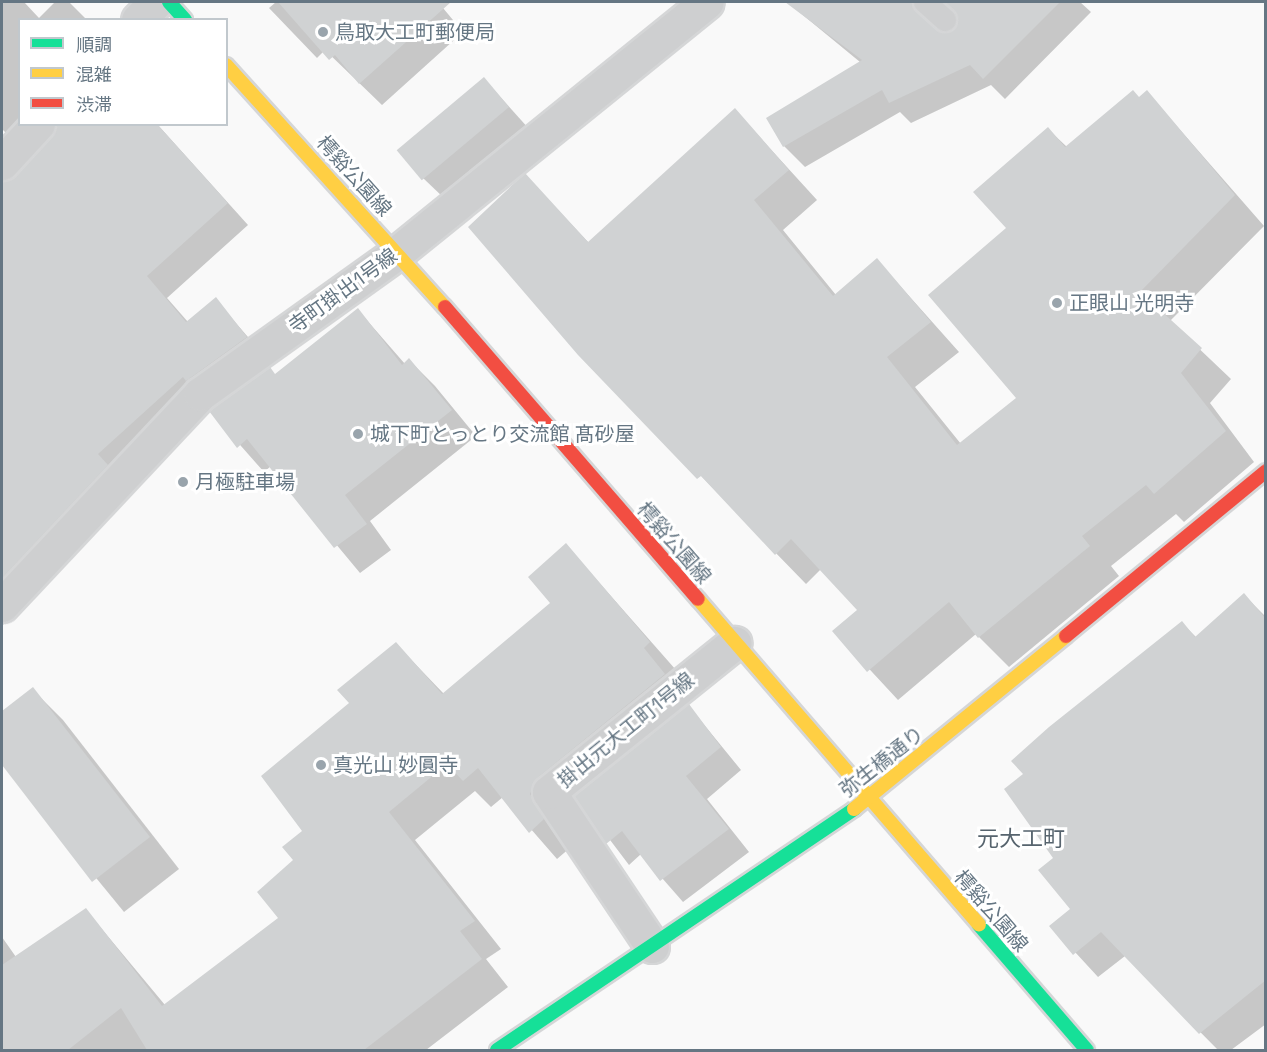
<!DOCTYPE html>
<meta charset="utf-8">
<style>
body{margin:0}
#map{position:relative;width:1267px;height:1052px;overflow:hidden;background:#f9f9f9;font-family:"Space Grotesk","Noto Sans JP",sans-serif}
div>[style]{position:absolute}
.shadow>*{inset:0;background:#0003}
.building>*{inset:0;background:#d0d2d3;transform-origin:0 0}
.roads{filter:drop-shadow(2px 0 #d5d6d7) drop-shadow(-2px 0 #d5d6d7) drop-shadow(0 2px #d5d6d7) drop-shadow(0 -2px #d5d6d7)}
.lane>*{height:22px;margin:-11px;padding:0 11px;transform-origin:11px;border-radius:11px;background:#cecfd0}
.street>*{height:33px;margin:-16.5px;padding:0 16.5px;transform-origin:16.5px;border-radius:16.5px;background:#cecfd0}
.fast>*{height:14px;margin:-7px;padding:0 7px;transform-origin:7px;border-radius:7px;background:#16e098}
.slow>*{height:14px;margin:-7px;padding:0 7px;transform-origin:7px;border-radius:7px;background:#ffcf43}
.jam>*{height:14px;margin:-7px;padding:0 7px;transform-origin:7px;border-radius:7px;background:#f24e42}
.dots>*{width:16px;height:16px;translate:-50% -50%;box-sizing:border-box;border:3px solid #fff;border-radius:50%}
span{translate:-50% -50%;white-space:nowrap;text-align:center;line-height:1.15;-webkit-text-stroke:6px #fff;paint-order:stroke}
.poi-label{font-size:20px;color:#657683}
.left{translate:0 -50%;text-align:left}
.street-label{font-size:20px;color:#657683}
.quarter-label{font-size:22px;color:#57646e}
.frame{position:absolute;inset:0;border:3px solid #657683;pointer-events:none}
.legend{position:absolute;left:18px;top:18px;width:210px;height:108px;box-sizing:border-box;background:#fff;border:2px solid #c1c8cd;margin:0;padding:8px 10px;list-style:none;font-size:18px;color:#657683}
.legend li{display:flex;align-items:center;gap:12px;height:30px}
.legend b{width:30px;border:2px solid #c1c8cd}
</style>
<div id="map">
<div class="shadow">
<i style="clip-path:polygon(2px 2px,24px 2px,39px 18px,55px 2px,69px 2px,87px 20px,20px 20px,20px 124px,157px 124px,248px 225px,167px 298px,188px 322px,215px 299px,267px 359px,208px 401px,2px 626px,2px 188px,59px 127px,26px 153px,2px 129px)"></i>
<i style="clip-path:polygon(276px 2px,438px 2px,463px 32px,382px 105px,325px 50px,317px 58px,269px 8px)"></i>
<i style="clip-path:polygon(evenodd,787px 2px,1080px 2px,1091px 12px,1005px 99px,991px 85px,911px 123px,900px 112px,805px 167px,784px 146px,860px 62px,787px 2px,936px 13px,956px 13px,956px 31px,936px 31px,936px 13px)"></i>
<i style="clip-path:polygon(484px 79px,530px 130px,445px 199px,423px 178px)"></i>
<i style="clip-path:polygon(1147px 92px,1264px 226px,1170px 321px,1231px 379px,1210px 403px,1254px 462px,1184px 522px,1176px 514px,1111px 566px,1119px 576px,1009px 667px,976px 634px,898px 700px,834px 631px,860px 611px,821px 569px,806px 584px,581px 352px,525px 175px,589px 243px,735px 110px,817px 200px,783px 230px,836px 295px,877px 260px,959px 352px,915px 387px,961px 444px,1018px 399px,1008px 228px,1048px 129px,1067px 147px)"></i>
<i style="clip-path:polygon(358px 310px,405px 364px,409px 360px,435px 386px,476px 436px,370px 521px,391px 550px,360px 573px,271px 466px,264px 472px,211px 412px,276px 376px)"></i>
<i style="clip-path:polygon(566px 545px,676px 670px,671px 676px,691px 702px,688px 705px,741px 770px,707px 799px,749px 852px,683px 902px,641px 854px,629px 865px,576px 795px,564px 805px,571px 847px,557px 859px,503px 797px,491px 807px,475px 791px,415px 840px,501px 949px,486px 959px,508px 987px,426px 1050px,2px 1050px,2px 937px,16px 957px,86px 910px,165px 1005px,280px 919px,304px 832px,351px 704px,396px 644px,444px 694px,552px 603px)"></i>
<i style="clip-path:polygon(1244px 595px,1266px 617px,1266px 1024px,1231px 1050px,1218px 1050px,1125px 956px,1098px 977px,1051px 926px,1072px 909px,1025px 775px,1182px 623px,1197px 638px)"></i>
<i style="clip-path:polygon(32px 689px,63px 720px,179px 869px,124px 912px,2px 763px,2px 713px)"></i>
</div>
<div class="building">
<i style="clip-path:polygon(278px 2px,451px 2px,359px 84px,335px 55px,329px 60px)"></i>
<i style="clip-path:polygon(785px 2px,912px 2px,916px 12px,943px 33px,958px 22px,945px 2px,1060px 2px,983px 79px,970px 65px,889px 103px,882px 90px,783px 147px,766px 118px,862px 60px)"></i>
<i style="left:484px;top:77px;width:39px;height:114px;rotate:50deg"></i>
<i style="clip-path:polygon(1133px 90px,1139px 97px,1147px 90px,1235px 195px,1140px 292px,1202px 348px,1181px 373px,1226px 431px,1154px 494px,1146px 485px,1082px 536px,1090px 546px,978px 638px,949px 602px,867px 672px,832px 631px,857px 610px,791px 539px,775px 555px,701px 476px,697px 479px,578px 355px,468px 227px,525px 173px,588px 242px,735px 108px,789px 170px,754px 200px,833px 296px,877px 258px,931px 322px,887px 357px,957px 445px,1016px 398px,928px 295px,1006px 228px,973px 192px,1048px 127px,1065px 147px)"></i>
<i style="clip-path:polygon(56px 124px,157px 124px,193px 164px,228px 203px,147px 276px,186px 322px,216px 297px,247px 337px,186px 381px,183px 377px,98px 454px,108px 465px,2px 578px,2px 181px,16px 176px)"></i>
<i style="clip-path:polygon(358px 308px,402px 365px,409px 358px,452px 410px,345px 495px,367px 524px,334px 548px,247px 439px,237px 448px,209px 411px,270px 367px,275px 374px)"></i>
<i style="clip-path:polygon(566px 543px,650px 642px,644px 648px,665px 674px,537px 778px,530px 794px,544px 819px,529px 833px,478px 768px,463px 781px,447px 764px,389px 812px,475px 921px,460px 931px,482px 959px,364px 1050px,147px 1050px,121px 1008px,68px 1050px,2px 1050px,2px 965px,86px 908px,162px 1006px,278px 918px,257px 892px,293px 860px,282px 847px,302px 831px,261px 776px,349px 703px,337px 690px,396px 642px,442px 694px,550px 603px,528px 577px)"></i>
<i style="clip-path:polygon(1244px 593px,1266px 619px,1266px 980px,1199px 1034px,1101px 932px,1073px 955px,1049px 926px,1070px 909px,1038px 870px,1053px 858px,1004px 789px,1023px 774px,1011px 761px,1049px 727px,1182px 621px,1195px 637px)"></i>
<i style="clip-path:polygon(33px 687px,150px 837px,92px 882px,2px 765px,2px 711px)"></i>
<i style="clip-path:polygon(689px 704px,721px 747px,686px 776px,729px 829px,660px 881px,622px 831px,606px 844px,574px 796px)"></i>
</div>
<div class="roads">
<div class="lane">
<i style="left:925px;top:2px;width:27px;rotate:42deg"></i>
</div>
<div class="street">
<i style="left:138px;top:20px;width:25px;rotate:-45deg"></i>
<i style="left:2px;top:163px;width:53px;rotate:-47.3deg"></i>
<i style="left:2px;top:605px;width:289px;rotate:-46.8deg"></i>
<i style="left:200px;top:394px;width:244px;rotate:-35.6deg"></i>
<i style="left:398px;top:252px;width:397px;rotate:-39deg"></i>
<i style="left:652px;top:946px;width:185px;rotate:-123.8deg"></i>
<i style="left:549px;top:792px;width:238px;rotate:-38.8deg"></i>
</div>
<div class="fast">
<i style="left:169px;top:2px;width:24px;rotate:48deg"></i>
<i style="left:979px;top:925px;width:165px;rotate:49.2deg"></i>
<i style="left:497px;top:1050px;width:431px;rotate:-34deg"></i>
</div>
<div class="slow">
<i style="left:226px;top:65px;width:326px;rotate:47.9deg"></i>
<i style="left:698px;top:599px;width:430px;rotate:49.2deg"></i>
<i style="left:854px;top:809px;width:274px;rotate:-39.2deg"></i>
</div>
<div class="jam">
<i style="left:445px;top:307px;width:386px;rotate:49.1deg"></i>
<i style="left:1066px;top:636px;width:259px;rotate:-39.5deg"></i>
</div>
</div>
<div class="dots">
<i style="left:323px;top:32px;background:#99a4ac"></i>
<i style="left:1057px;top:303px;background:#99a4ac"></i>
<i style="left:358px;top:434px;background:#99a4ac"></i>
<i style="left:183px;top:482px;background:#99a4ac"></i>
<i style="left:321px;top:765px;background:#99a4ac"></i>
</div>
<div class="poi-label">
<span class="left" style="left:335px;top:32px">鳥取大工町郵便局</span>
<span class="left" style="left:1069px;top:303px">正眼山 光明寺</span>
<span class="left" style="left:370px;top:434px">城下町とっとり交流館 髙砂屋</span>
<span class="left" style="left:195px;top:482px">月極駐車場</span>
<span class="left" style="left:333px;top:765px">真光山 妙圓寺</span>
</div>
<div class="street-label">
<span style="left:354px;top:176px;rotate:48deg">樗谿公園線</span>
<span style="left:343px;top:291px;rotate:-36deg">寺町掛出1号線</span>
<span style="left:674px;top:543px;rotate:49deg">樗谿公園線</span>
<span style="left:626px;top:730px;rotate:-39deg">掛出元大工町1号線</span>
<span style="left:882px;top:762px;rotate:-38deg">弥生橋通り</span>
<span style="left:991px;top:911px;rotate:49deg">樗谿公園線</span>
</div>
<div class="quarter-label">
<span style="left:1021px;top:839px">元大工町</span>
</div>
<div class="frame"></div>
<ul class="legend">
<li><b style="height:8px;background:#16e098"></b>順調</li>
<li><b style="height:8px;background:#ffcf43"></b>混雑</li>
<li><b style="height:8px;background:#f24e42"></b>渋滞</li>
</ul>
</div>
